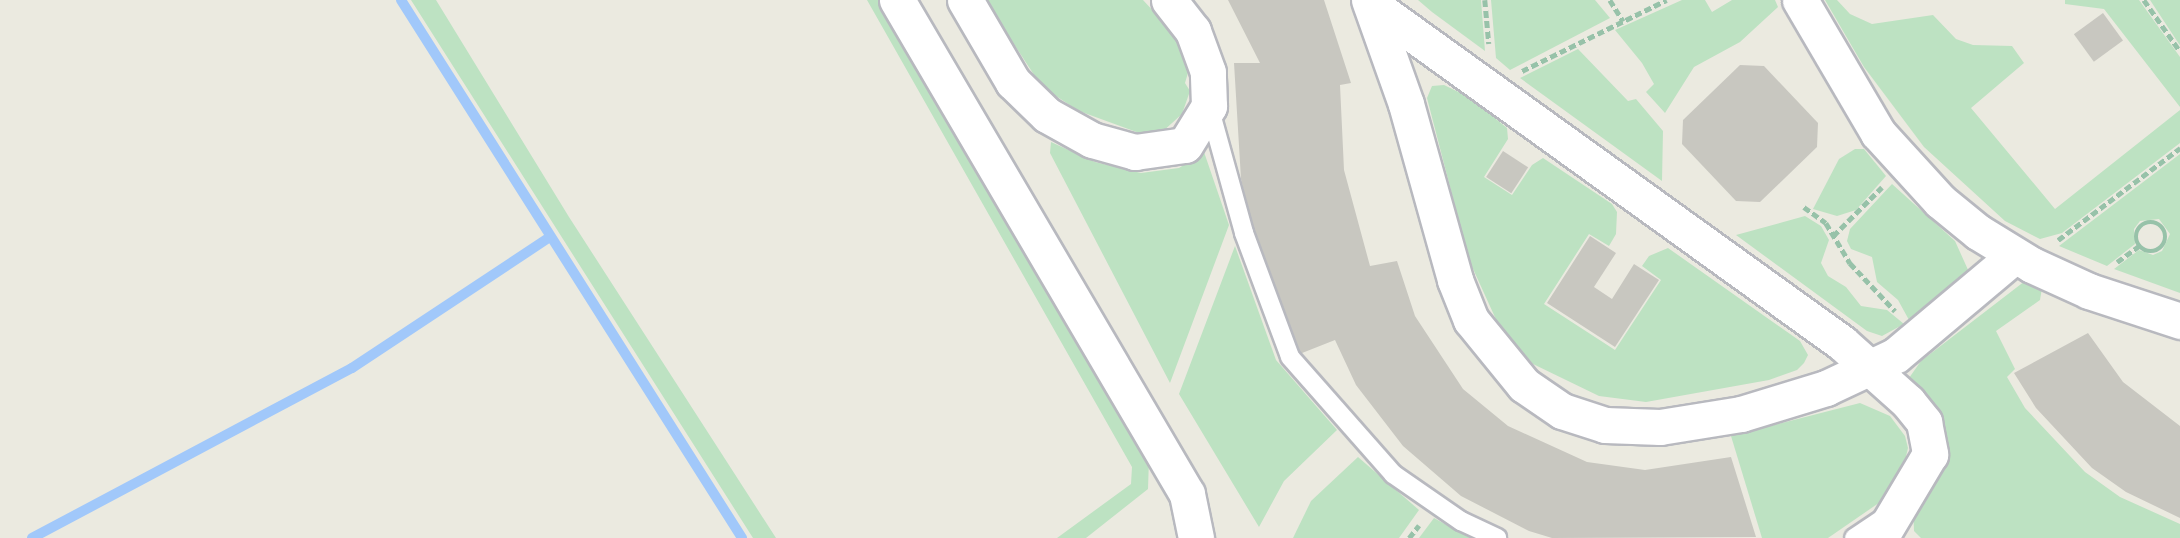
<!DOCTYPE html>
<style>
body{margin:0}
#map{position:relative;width:2180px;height:538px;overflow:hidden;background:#ebeae0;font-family:"DejaVu Sans",sans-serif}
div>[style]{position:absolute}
.green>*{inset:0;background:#bde2c2}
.stream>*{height:10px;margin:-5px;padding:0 5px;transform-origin:5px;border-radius:5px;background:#a1c8fa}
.building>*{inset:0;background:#c8c7c0;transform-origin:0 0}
.path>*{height:4.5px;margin-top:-2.25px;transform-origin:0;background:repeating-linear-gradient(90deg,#97c2a9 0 7px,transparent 0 10.5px)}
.path>.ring{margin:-2.25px;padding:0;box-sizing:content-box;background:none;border:4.5px solid #97c2a9;border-radius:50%}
.roads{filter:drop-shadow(2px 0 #b8b9bf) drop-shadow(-2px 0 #b8b9bf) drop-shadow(0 2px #b8b9bf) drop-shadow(0 -2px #b8b9bf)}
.lane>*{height:18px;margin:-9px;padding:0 9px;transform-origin:9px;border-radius:9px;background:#fff}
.street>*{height:35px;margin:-17.5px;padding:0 17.5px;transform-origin:17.5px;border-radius:17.5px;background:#fff}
span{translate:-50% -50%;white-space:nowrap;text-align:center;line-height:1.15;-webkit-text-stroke:5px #fff;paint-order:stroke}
</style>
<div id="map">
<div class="green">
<i style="clip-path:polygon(411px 0,436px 0,569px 217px,776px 538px,753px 538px)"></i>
<i style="clip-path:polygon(867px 0,881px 0,1149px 459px,1148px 489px,1086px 538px,1057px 538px,1131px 484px,1132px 467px)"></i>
<i style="clip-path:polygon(985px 0,1143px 0,1180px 40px,1190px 66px,1185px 83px,1190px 91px,1182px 114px,1161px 133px,1142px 134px,1079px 111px,1042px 87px)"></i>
<i style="clip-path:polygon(1418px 0,1481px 0,1485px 51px,1432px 12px)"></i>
<i style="clip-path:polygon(1491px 0,1595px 0,1610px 18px,1510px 70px,1496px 58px)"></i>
<i style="clip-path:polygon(1682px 0,1705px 0,1712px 12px,1732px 0,1775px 0,1778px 7px,1740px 42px,1694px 67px,1665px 113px,1646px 92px,1654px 84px,1642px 63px,1615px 30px)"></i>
<i style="clip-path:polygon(1825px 0,1837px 0,1850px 14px,1872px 24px,1933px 15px,1956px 39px,1973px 45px,2012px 46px,2024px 63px,1971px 108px,2055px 209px,2180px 110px,2180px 143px,2062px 233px,2040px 239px,2005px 221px,1924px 147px,1864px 67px)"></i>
<i style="clip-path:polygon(2065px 0,2139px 0,2180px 57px,2180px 107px,2104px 9px,2065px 4px)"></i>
<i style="clip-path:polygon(2150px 0,2180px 0,2180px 45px,2179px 44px)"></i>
<i style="clip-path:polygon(1578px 49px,1628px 101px,1636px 99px,1663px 131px,1662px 181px,1520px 78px)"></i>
<i style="clip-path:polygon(1444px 85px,1469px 97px,1507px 128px,1508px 139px,1484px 177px,1512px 195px,1532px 165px,1543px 158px,1612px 204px,1617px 212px,1616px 234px,1609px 246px,1589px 234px,1544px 304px,1615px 350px,1661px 280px,1642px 266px,1649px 256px,1668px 248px,1800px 341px,1808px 355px,1804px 363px,1797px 370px,1769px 380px,1646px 402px,1599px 396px,1533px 364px,1499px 326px,1469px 260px,1427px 98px,1432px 86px)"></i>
<i style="clip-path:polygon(1051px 142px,1095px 162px,1141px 173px,1179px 168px,1204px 152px,1229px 225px,1170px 383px,1050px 153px)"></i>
<i style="clip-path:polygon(1855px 149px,1864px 149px,1886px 176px,1856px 210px,1837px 216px,1813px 209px,1839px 159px)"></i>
<i style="clip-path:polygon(2180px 154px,2180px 293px,2114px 269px,2139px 250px,2153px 255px,2162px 251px,2170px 234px,2159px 219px,2140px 221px,2134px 229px,2135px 244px,2107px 266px,2059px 246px)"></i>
<i style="clip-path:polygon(1892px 184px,1955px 241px,1969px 272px,1909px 320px,1898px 300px,1877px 282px,1872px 257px,1851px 249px,1847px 241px,1850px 229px)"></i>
<i style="clip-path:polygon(1805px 216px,1821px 226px,1829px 240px,1821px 263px,1828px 276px,1846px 287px,1861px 306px,1887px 310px,1904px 324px,1882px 336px,1867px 331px,1736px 235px)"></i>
<i style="clip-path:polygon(1235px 246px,1276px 360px,1337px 430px,1284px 481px,1259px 527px,1179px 394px)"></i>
<i style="clip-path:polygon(2025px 281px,2042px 288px,2040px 300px,1996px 331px,2015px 369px,2007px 377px,2025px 408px,2085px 472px,2120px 497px,2180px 524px,2180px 538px,1921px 538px,1914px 531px,1909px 378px,1921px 361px)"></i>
<i style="clip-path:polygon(1860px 403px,1890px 416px,1905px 436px,1908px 448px,1903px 469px,1886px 498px,1828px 538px,1762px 538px,1731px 436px)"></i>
<i style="clip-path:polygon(1358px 457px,1419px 510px,1399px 538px,1293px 538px,1311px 501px)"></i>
<i style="clip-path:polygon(1434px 518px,1461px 533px,1473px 538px,1419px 538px)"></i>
</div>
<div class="stream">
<i style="left:401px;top:0;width:637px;rotate:57.63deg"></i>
<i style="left:32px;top:538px;width:362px;rotate:-28deg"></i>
<i style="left:352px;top:368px;width:237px;rotate:-33.5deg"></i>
</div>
<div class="building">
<i style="clip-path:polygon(1228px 0,1324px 0,1351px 83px,1340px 85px,1344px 170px,1370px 266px,1397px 261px,1415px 316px,1463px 389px,1508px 426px,1587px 462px,1645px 470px,1731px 457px,1756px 537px,1552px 538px,1529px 531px,1461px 496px,1403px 446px,1356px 385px,1335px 340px,1297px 355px,1253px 230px,1241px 179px,1234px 63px,1260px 63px)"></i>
<i style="left:2103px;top:13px;width:34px;height:36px;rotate:54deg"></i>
<i style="clip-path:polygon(1740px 65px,1764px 66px,1818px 123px,1817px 147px,1760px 202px,1736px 201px,1682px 144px,1683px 120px)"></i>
<i style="left:1503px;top:151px;width:30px;height:31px;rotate:33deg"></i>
<i style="clip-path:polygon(1590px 236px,1616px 253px,1594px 287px,1612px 299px,1634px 264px,1659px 280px,1615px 347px,1547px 303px)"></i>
<i style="clip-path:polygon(2088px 333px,2123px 382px,2180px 426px,2180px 518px,2126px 492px,2092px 468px,2036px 408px,2014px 373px)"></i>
</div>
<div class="path">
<i style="left:1485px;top:0;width:44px;rotate:84.8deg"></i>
<i style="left:1610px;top:0;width:25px;rotate:58deg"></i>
<i style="left:2144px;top:0;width:62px;rotate:54.8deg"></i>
<i style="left:1522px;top:71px;width:161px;rotate:-26.2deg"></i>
<i style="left:1804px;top:207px;width:27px;rotate:36deg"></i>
<i style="left:1826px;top:223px;width:47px;rotate:59deg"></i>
<i style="left:1850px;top:263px;width:66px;rotate:46.8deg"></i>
<i class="ring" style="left:2136px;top:222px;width:25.5px;height:25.5px"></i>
<i style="left:1833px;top:236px;width:69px;rotate:-45deg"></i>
<i style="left:2058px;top:240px;width:153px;rotate:-37deg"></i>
<i style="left:2117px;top:262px;width:27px;rotate:-36deg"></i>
<i style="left:1409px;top:538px;width:16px;rotate:-52deg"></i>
</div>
<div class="roads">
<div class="lane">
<i style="left:1210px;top:110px;width:128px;rotate:74.5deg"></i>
<i style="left:1244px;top:233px;width:132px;rotate:69.6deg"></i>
<i style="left:1290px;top:357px;width:156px;rotate:48.6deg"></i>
<i style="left:1393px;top:474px;width:83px;rotate:34.7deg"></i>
<i style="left:1461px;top:521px;width:40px;rotate:25deg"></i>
<i style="left:1854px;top:538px;width:36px;rotate:-34deg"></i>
</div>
<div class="street">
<i style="left:897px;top:0;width:573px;rotate:59.59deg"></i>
<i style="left:1187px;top:494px;width:45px;rotate:78.4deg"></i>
<i style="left:965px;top:0;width:95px;rotate:59.7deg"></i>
<i style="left:1013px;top:82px;width:47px;rotate:44.1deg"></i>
<i style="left:1047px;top:115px;width:51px;rotate:29.1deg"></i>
<i style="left:1092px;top:140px;width:45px;rotate:15.6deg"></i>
<i style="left:1135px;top:152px;width:50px;rotate:-8deg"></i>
<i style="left:1185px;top:145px;width:46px;rotate:-58.4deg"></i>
<i style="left:1209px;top:106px;width:34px;rotate:-92deg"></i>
<i style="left:1208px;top:72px;width:44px;rotate:-110.1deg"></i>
<i style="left:1193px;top:31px;width:39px;rotate:-128deg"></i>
<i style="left:1369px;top:0;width:110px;rotate:70.4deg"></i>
<i style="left:1406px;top:104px;width:183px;rotate:74.4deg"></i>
<i style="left:1455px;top:280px;width:43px;rotate:68.2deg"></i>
<i style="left:1471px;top:320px;width:84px;rotate:50.8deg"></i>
<i style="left:1524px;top:385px;width:46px;rotate:34.4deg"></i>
<i style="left:1562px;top:411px;width:45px;rotate:18deg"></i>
<i style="left:1605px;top:425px;width:55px;rotate:2.1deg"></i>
<i style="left:1660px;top:427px;width:82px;rotate:-9.1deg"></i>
<i style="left:1741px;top:414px;width:89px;rotate:-17deg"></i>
<i style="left:1826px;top:388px;width:77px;rotate:-25.2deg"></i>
<i style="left:1896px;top:355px;width:155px;rotate:-40deg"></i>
<i style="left:1800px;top:0;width:154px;rotate:59.6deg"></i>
<i style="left:1878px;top:133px;width:92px;rotate:47.6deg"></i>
<i style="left:1940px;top:201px;width:49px;rotate:39.2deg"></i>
<i style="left:1978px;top:232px;width:63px;rotate:31.4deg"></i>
<i style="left:2032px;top:265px;width:63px;rotate:24.5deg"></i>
<i style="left:2089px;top:291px;width:96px;rotate:18.2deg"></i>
<i style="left:1371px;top:4px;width:580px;rotate:35.74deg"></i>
<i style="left:1842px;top:343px;width:89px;rotate:41.8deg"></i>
<i style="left:1908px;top:402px;width:26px;rotate:51deg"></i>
<i style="left:1924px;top:422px;width:33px;rotate:79deg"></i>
<i style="left:1930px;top:454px;width:98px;rotate:120.8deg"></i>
</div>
</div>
</div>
